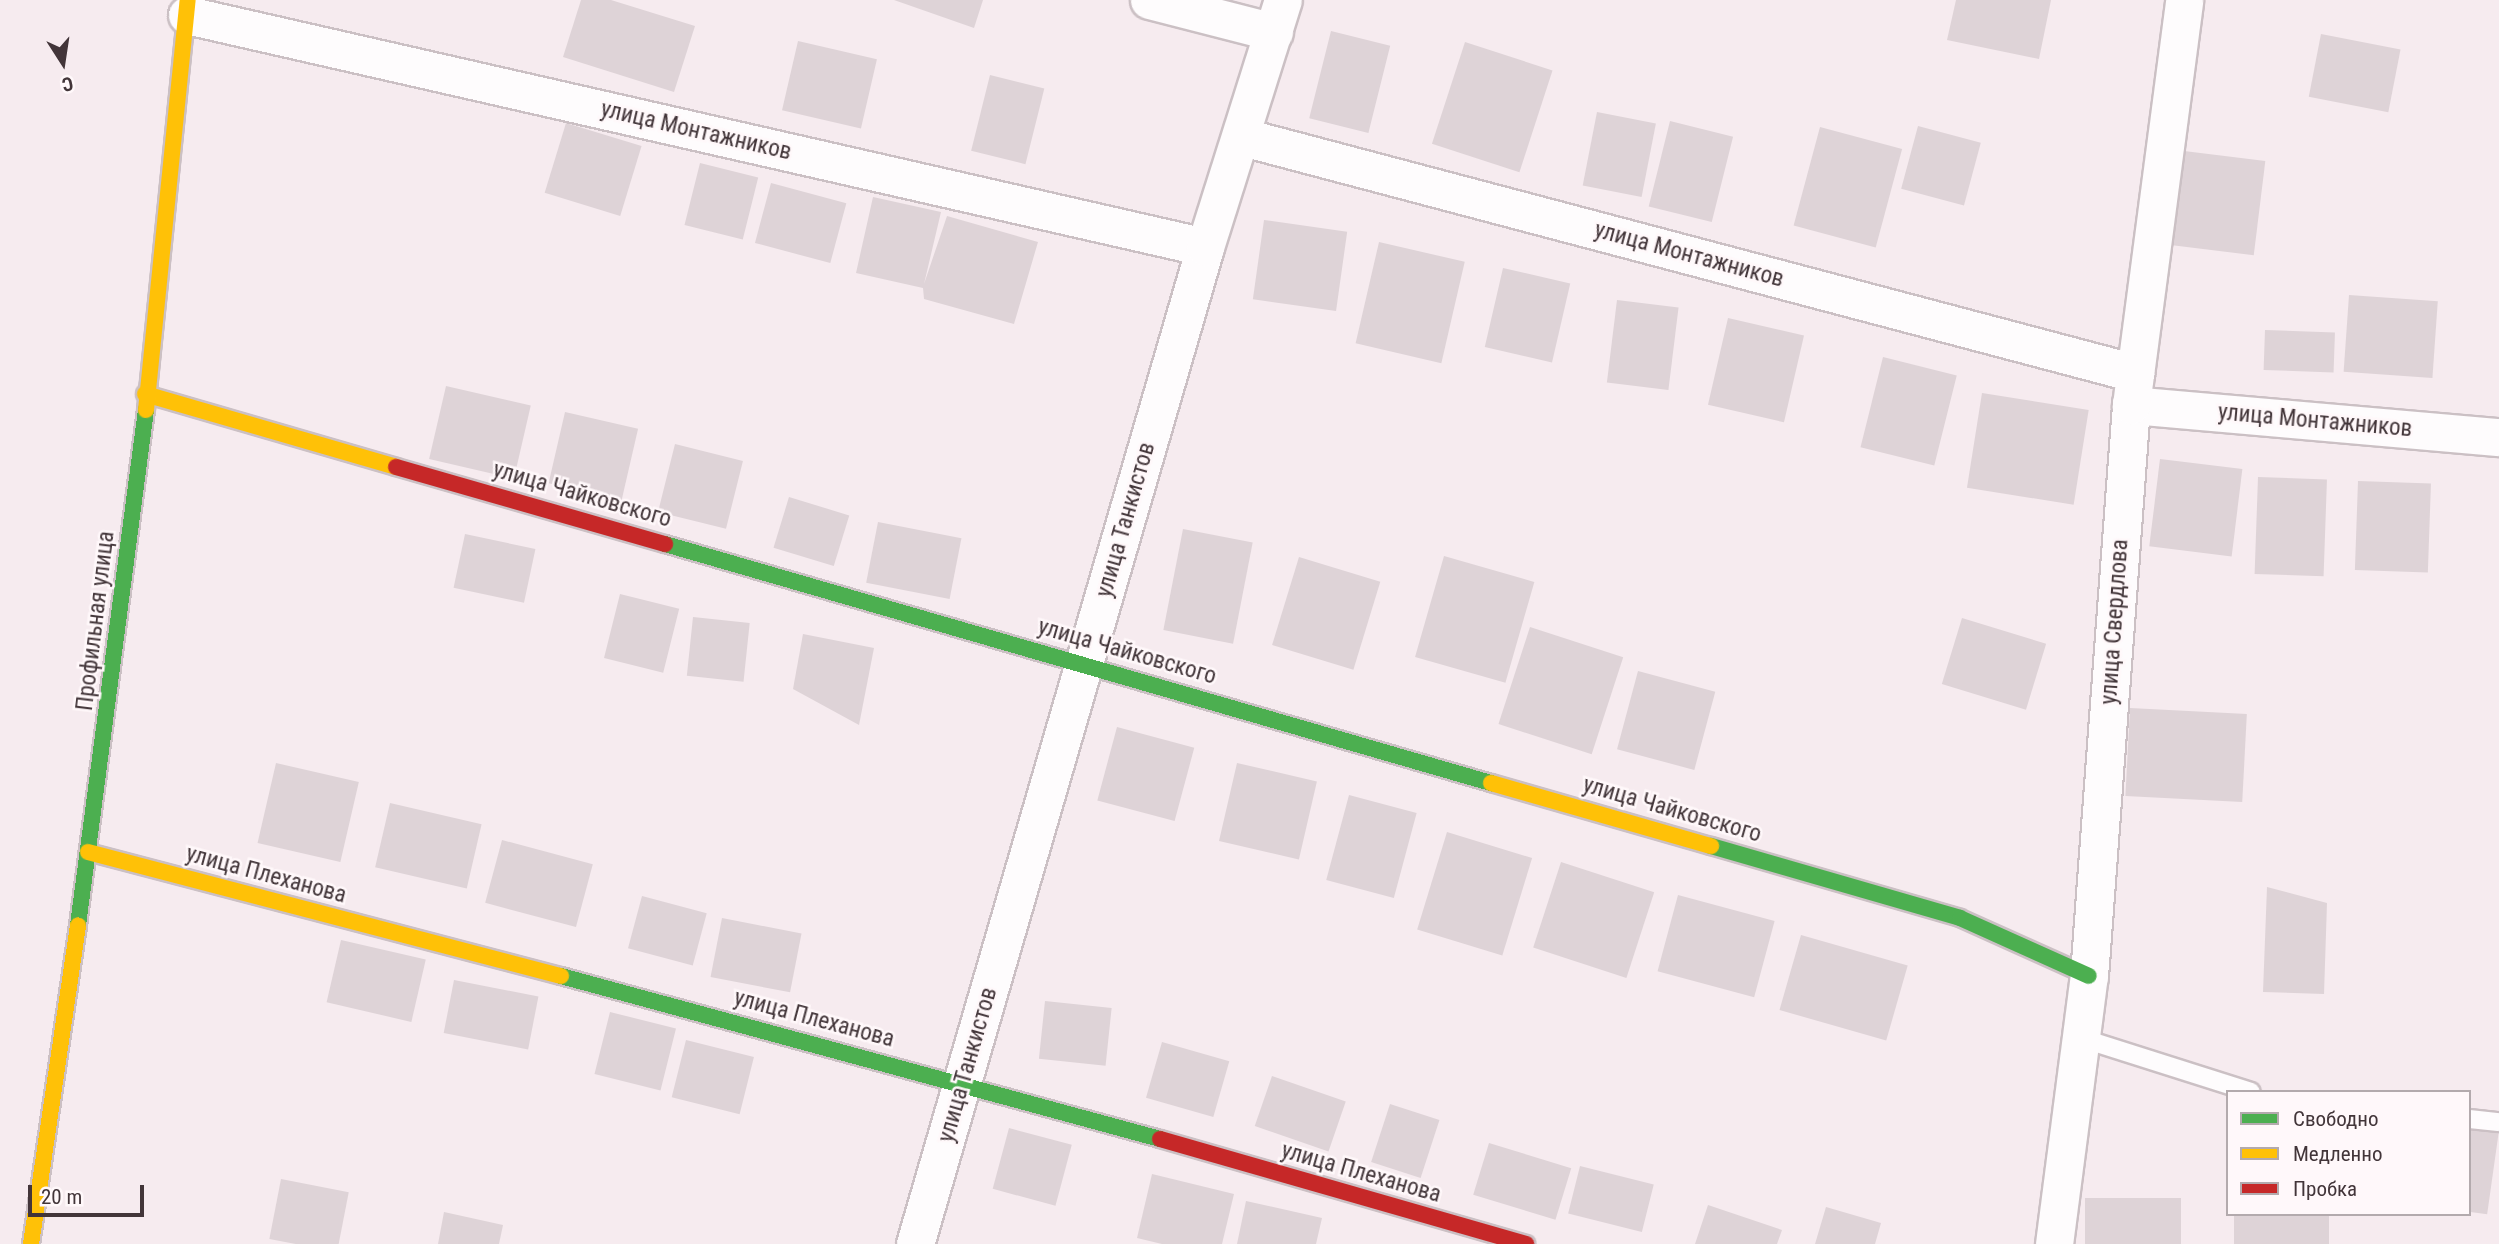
<!DOCTYPE html>
<meta charset="utf-8">
<style>
body{margin:0}
#map{position:relative;width:2499px;height:1244px;overflow:hidden;background:#f6ebef;font-family:"Roboto Condensed",sans-serif}
div>[style]{position:absolute}
.building>*{inset:0;background:#ded3d7;transform-origin:0 0}
.roads{filter:drop-shadow(2px 0 #cbc0c4) drop-shadow(-2px 0 #cbc0c4) drop-shadow(0 2px #cbc0c4) drop-shadow(0 -2px #cbc0c4)}
.lane>*{height:18px;margin:-9px;padding:0 9px;transform-origin:9px;border-radius:9px;background:#fefcfd}
.street>*{height:37px;margin:-18.5px;padding:0 18.5px;transform-origin:18.5px;border-radius:18.5px;background:#fefcfd}
.fast>*{height:16px;margin:-8px;padding:0 8px;transform-origin:8px;border-radius:8px;background:#4caf50}
.slow>*{height:16px;margin:-8px;padding:0 8px;transform-origin:8px;border-radius:8px;background:#ffc107}
.jam>*{height:16px;margin:-8px;padding:0 8px;transform-origin:8px;border-radius:8px;background:#c62828}
span{translate:-50% -50%;white-space:nowrap;text-align:center;line-height:1.15;-webkit-text-stroke:5px #fff8fa;paint-order:stroke}
.street-label{font-size:23px;color:#423539}
.legend{position:absolute;left:2226px;top:1090px;width:245px;height:126px;box-sizing:border-box;background:#fff8fa;border:2px solid #b3aaad;margin:0;padding:9px 12px;list-style:none;font-size:21px;color:#423539}
.legend li{display:flex;align-items:center;gap:14px;height:35px}
.legend b{width:35px;border:2px solid #b3aaad}
.north{position:absolute;left:28px;top:28px;width:70px;height:70px;-webkit-text-stroke:5px #fff8fa;paint-order:stroke;rotate:168deg;font-size:19px;font-weight:700;line-height:28px;text-align:center;color:#423539}
.north::after{content:'';display:block;margin:auto;width:24px;height:32px;background:#423539;clip-path:polygon(50% 0,100% 100%,50% 72%,0 100%)}
.scale{position:absolute;left:28px;top:1185px;width:116px;height:32px;box-sizing:border-box;border:4px solid #423539;border-top:0;padding-left:9px;font-size:21px;line-height:24px;white-space:nowrap;color:#423539;-webkit-text-stroke:5px #fff8fa;paint-order:stroke}
</style>
<div id="map">
<div class="building">
<i style="clip-path:polygon(581px 0,611px 0,695px 26px,674px 92px,563px 57px)"></i>
<i style="clip-path:polygon(894px 0,983px 0,974px 28px)"></i>
<i style="clip-path:polygon(1956px 0,2051px 0,2039px 59px,1947px 40px)"></i>
<i style="left:1331px;top:31px;width:61px;height:90px;rotate:14deg"></i>
<i style="left:2321px;top:34px;width:81px;height:64px;rotate:11deg"></i>
<i style="left:798px;top:41px;width:81px;height:71px;rotate:13deg"></i>
<i style="left:1465px;top:42px;width:92px;height:107px;rotate:18deg"></i>
<i style="left:990px;top:75px;width:56px;height:78px;rotate:14deg"></i>
<i style="left:1597px;top:112px;width:60px;height:75px;rotate:11deg"></i>
<i style="left:1670px;top:121px;width:65px;height:88px;rotate:14deg"></i>
<i style="left:566px;top:123px;width:79px;height:73px;rotate:17deg"></i>
<i style="left:1918px;top:126px;width:65px;height:65px;rotate:15deg"></i>
<i style="left:1820px;top:127px;width:85px;height:102px;rotate:15deg"></i>
<i style="left:2176px;top:150px;width:90px;height:95px;rotate:7deg"></i>
<i style="left:700px;top:163px;width:60px;height:64px;rotate:14deg"></i>
<i style="left:771px;top:183px;width:78px;height:62px;rotate:15deg"></i>
<i style="clip-path:polygon(873px 197px,941px 212px,924px 284px,947px 216px,1038px 242px,1014px 324px,924px 299px,923px 288px,856px 273px)"></i>
<i style="left:1264px;top:220px;width:84px;height:80px;rotate:8deg"></i>
<i style="left:1379px;top:242px;width:88px;height:104px;rotate:13deg"></i>
<i style="left:1503px;top:268px;width:69px;height:81px;rotate:13deg"></i>
<i style="left:2349px;top:295px;width:89px;height:77px;rotate:4deg"></i>
<i style="left:1617px;top:300px;width:62px;height:83px;rotate:7deg"></i>
<i style="left:1728px;top:318px;width:78px;height:89px;rotate:13deg"></i>
<i style="left:2265px;top:330px;width:70px;height:40px;rotate:2deg"></i>
<i style="left:1883px;top:357px;width:76px;height:93px;rotate:14deg"></i>
<i style="left:446px;top:386px;width:87px;height:75px;rotate:13deg"></i>
<i style="left:1982px;top:393px;width:108px;height:96px;rotate:9deg"></i>
<i style="left:565px;top:412px;width:75px;height:73px;rotate:13deg"></i>
<i style="left:675px;top:444px;width:70px;height:70px;rotate:14deg"></i>
<i style="left:2160px;top:459px;width:83px;height:88px;rotate:7deg"></i>
<i style="left:2258px;top:477px;width:69px;height:97px;rotate:2deg"></i>
<i style="left:2358px;top:481px;width:73px;height:89px;rotate:2deg"></i>
<i style="left:789px;top:497px;width:63px;height:53px;rotate:17deg"></i>
<i style="left:878px;top:522px;width:85px;height:62px;rotate:11deg"></i>
<i style="left:1183px;top:529px;width:71px;height:103px;rotate:11deg"></i>
<i style="left:465px;top:534px;width:72px;height:55px;rotate:12deg"></i>
<i style="left:1444px;top:556px;width:94px;height:105px;rotate:16deg"></i>
<i style="left:1299px;top:557px;width:85px;height:92px;rotate:17deg"></i>
<i style="left:620px;top:594px;width:61px;height:66px;rotate:14deg"></i>
<i style="left:693px;top:617px;width:57px;height:59px;rotate:6deg"></i>
<i style="left:1962px;top:618px;width:88px;height:69px;rotate:17deg"></i>
<i style="left:1530px;top:627px;width:98px;height:102px;rotate:18deg"></i>
<i style="clip-path:polygon(803px 634px,874px 648px,859px 725px,793px 689px)"></i>
<i style="left:1638px;top:671px;width:80px;height:81px;rotate:15deg"></i>
<i style="left:2130px;top:708px;width:117px;height:88px;rotate:3deg"></i>
<i style="left:1117px;top:727px;width:80px;height:76px;rotate:15deg"></i>
<i style="left:276px;top:763px;width:85px;height:82px;rotate:13deg"></i>
<i style="left:1237px;top:763px;width:82px;height:80px;rotate:13deg"></i>
<i style="left:1349px;top:795px;width:70px;height:88px;rotate:15deg"></i>
<i style="left:390px;top:803px;width:94px;height:66px;rotate:13deg"></i>
<i style="left:1447px;top:832px;width:89px;height:102px;rotate:17deg"></i>
<i style="left:502px;top:840px;width:94px;height:65px;rotate:15deg"></i>
<i style="left:1561px;top:862px;width:98px;height:90px;rotate:18deg"></i>
<i style="clip-path:polygon(2267px 887px,2327px 903px,2324px 994px,2263px 992px)"></i>
<i style="left:1678px;top:895px;width:100px;height:79px;rotate:15deg"></i>
<i style="left:642px;top:896px;width:67px;height:54px;rotate:15deg"></i>
<i style="left:722px;top:918px;width:81px;height:60px;rotate:11deg"></i>
<i style="left:1801px;top:935px;width:111px;height:78px;rotate:16deg"></i>
<i style="left:341px;top:940px;width:87px;height:64px;rotate:13deg"></i>
<i style="left:454px;top:980px;width:86px;height:54px;rotate:11deg"></i>
<i style="left:1045px;top:1001px;width:67px;height:58px;rotate:6deg"></i>
<i style="left:610px;top:1012px;width:68px;height:64px;rotate:14deg"></i>
<i style="left:686px;top:1040px;width:70px;height:59px;rotate:14deg"></i>
<i style="left:1162px;top:1042px;width:70px;height:58px;rotate:16deg"></i>
<i style="left:1272px;top:1076px;width:78px;height:53px;rotate:19deg"></i>
<i style="left:1390px;top:1104px;width:52px;height:61px;rotate:18deg"></i>
<i style="left:1009px;top:1128px;width:65px;height:63px;rotate:15deg"></i>
<i style="left:2469px;top:1128px;width:30px;height:83px;rotate:8deg"></i>
<i style="left:1489px;top:1143px;width:86px;height:54px;rotate:17deg"></i>
<i style="left:1580px;top:1166px;width:76px;height:49px;rotate:14deg"></i>
<i style="clip-path:polygon(1152px 1174px,1234px 1194px,1222px 1244px,1162px 1244px,1137px 1238px)"></i>
<i style="left:281px;top:1179px;width:69px;height:61px;rotate:11deg"></i>
<i style="left:2181px;top:1198px;width:46px;height:96px;rotate:90deg"></i>
<i style="clip-path:polygon(1246px 1201px,1322px 1218px,1316px 1244px,1237px 1244px)"></i>
<i style="clip-path:polygon(1708px 1205px,1782px 1230px,1777px 1244px,1695px 1244px)"></i>
<i style="clip-path:polygon(1826px 1207px,1881px 1223px,1875px 1244px,1815px 1244px)"></i>
<i style="clip-path:polygon(444px 1212px,503px 1225px,499px 1244px,438px 1244px)"></i>
<i style="left:2234px;top:1214px;width:95px;height:30px"></i>
</div>
<div class="roads">
<div class="lane">
<i style="left:2081px;top:1038px;width:178px;rotate:17.6deg"></i>
<i style="left:2469px;top:1119px;width:30px;rotate:6deg"></i>
</div>
<div class="street">
<i style="left:1149px;top:0;width:129px;rotate:14.4deg"></i>
<i style="left:187px;top:15px;width:1044px;rotate:12.84deg"></i>
<i style="left:1243px;top:137px;width:923px;rotate:14.82deg"></i>
<i style="left:2131px;top:405px;width:369px;rotate:5deg"></i>
<i style="left:915px;top:1244px;width:1038px;rotate:-73.78deg"></i>
<i style="left:1205px;top:247px;width:259px;rotate:-72.5deg"></i>
<i style="left:2054px;top:1244px;width:270px;rotate:-82.6deg"></i>
<i style="left:2089px;top:976px;width:573px;rotate:-85.79deg"></i>
<i style="left:2131px;top:405px;width:408px;rotate:-82.5deg"></i>
</div>
<div class="fast">
<i style="left:665px;top:544px;width:860px;rotate:16.14deg"></i>
<i style="left:1711px;top:846px;width:259px;rotate:16.1deg"></i>
<i style="left:1960px;top:918px;width:141px;rotate:24.2deg"></i>
<i style="left:78px;top:925px;width:519px;rotate:-82.48deg"></i>
<i style="left:561px;top:976px;width:621px;rotate:15.22deg"></i>
</div>
<div class="slow">
<i style="left:145px;top:394px;width:261px;rotate:16.2deg"></i>
<i style="left:146px;top:410px;width:412px;rotate:-84.2deg"></i>
<i style="left:1491px;top:783px;width:229px;rotate:16deg"></i>
<i style="left:88px;top:852px;width:489px;rotate:14.7deg"></i>
<i style="left:31px;top:1244px;width:322px;rotate:-81.6deg"></i>
</div>
<div class="jam">
<i style="left:396px;top:467px;width:280px;rotate:16deg"></i>
<i style="left:1160px;top:1139px;width:381px;rotate:16deg"></i>
</div>
</div>
<div class="street-label">
<span style="left:696px;top:131px;rotate:13deg">улица Монтажников</span>
<span style="left:1689px;top:255px;rotate:15deg">улица Монтажников</span>
<span style="left:2315px;top:421px;rotate:5deg">улица Монтажников</span>
<span style="left:582px;top:495px;rotate:16deg">улица Чайковского</span>
<span style="left:1126px;top:520px;rotate:-74deg">улица Танкистов</span>
<span style="left:96px;top:621px;rotate:-83deg">Профильная улица</span>
<span style="left:2115px;top:622px;rotate:-86deg">улица Свердлова</span>
<span style="left:1127px;top:652px;rotate:16deg">улица Чайковского</span>
<span style="left:1672px;top:810px;rotate:16deg">улица Чайковского</span>
<span style="left:266px;top:875px;rotate:15deg">улица Плеханова</span>
<span style="left:814px;top:1019px;rotate:15deg">улица Плеханова</span>
<span style="left:968px;top:1065px;rotate:-74deg">улица Танкистов</span>
<span style="left:1361px;top:1173px;rotate:16deg">улица Плеханова</span>
</div>
<ul class="legend">
<li><b style="height:9px;background:#4caf50"></b>Свободно</li>
<li><b style="height:9px;background:#ffc107"></b>Медленно</li>
<li><b style="height:9px;background:#c62828"></b>Пробка</li>
</ul>
<div class="north">С</div>
<div class="scale">20 m</div>
</div>
